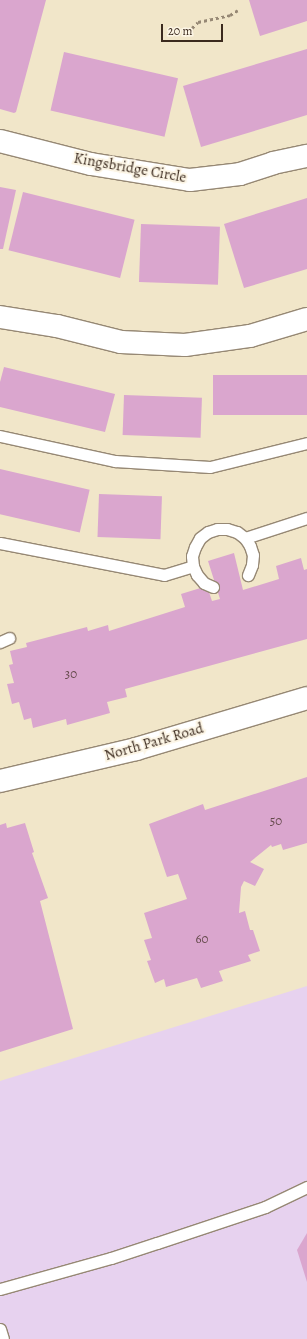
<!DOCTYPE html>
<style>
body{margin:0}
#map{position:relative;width:307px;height:1339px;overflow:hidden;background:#f1e6c9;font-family:Alegreya,serif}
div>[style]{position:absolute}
.built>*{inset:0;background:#e7d2ef}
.building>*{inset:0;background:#daa6ce;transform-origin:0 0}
.path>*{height:2.5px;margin-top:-1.25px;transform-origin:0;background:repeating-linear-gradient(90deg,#968874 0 3px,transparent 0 6px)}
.roads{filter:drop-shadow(1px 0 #968874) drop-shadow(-1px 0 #968874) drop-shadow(0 1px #968874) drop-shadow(0 -1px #968874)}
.service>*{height:11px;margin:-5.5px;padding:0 5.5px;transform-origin:5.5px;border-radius:5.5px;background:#fff}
.minor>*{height:22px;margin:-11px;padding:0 11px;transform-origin:11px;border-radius:11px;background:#fff}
.tertiary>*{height:22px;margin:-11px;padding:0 11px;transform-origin:11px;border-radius:11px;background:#fff}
span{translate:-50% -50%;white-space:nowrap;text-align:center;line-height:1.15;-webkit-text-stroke:4px #fcf5e5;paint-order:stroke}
.number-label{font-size:13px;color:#63494a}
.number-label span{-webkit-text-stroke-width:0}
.street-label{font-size:15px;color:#3b2a1e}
.scale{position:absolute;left:161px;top:24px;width:62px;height:18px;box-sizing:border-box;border:2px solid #3b2a1e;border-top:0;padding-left:5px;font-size:12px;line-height:14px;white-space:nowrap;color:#3b2a1e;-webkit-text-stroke:3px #fcf5e5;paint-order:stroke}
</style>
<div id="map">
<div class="built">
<i style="clip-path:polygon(307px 986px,307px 1339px,0 1339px,0 1081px)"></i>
</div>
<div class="building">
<i style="clip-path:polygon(0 0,46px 0,16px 112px,14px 113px,0 109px)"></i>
<i style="clip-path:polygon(249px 0,307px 0,307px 21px,260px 36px)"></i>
<i style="clip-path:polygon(307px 49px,307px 115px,201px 147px,183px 86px)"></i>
<i style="left:64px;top:52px;width:117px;height:60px;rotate:13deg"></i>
<i style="clip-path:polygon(0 187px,16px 190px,3px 249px,0 249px)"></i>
<i style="left:23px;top:192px;width:115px;height:60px;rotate:14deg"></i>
<i style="clip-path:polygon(307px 198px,307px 269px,244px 288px,224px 224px)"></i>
<i style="left:141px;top:224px;width:79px;height:58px;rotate:2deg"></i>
<i style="clip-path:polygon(4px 367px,115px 394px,105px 432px,0 407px,0 382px)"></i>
<i style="left:307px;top:375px;width:40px;height:94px;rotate:90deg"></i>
<i style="left:124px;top:395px;width:78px;height:40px;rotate:2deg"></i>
<i style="left:0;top:469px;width:92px;height:44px;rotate:13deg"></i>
<i style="left:99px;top:494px;width:63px;height:43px;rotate:2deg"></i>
<i style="clip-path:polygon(234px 553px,243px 590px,279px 579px,276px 566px,301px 558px,304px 570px,307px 569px,307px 639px,125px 689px,127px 697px,107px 702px,110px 713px,67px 725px,66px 719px,33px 728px,31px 718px,24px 720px,19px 702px,12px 704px,7px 684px,14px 683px,9px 665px,13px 664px,10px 651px,27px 647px,26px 643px,87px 627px,88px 631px,108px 625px,109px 631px,185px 607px,181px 594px,207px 586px,212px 601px,220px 599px,208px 561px)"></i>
<i style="clip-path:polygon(307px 777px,307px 843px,283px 850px,281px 844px,272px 847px,271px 845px,250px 862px,264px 869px,255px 886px,244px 881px,241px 887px,239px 913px,245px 911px,250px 930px,253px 930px,260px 951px,248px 955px,251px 961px,219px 971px,223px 981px,201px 988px,197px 978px,166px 987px,164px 979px,155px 983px,147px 961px,151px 960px,144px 940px,152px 938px,144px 913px,187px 899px,178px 874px,167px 877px,149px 824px,203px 804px,205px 810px)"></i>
<i style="clip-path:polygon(6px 823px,7px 828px,25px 823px,34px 852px,32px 853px,48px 898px,40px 901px,73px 1029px,0 1052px,0 825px)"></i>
<i style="clip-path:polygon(307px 1233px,307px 1282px,297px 1250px)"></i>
</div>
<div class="path">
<i style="left:192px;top:28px;width:8px;rotate:-45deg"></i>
<i style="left:198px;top:22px;width:33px;rotate:-12deg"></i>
<i style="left:230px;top:15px;width:9px;rotate:-32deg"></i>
</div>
<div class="roads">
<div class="service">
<i style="left:0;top:436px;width:118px;rotate:12.3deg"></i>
<i style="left:115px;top:461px;width:95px;rotate:3.6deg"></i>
<i style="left:210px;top:467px;width:100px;rotate:-13.9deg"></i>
<i style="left:245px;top:538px;width:65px;rotate:-17.9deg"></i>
<i style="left:0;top:543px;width:167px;rotate:11deg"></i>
<i style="left:164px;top:575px;width:30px;rotate:-17deg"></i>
<i style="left:213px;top:587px;width:10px;rotate:-156deg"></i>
<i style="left:204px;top:583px;width:11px;rotate:-131deg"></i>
<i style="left:197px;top:575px;width:10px;rotate:-114deg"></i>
<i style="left:193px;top:566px;width:10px;rotate:-96deg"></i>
<i style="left:192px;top:556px;width:9px;rotate:-72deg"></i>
<i style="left:195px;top:547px;width:10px;rotate:-61deg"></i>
<i style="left:200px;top:538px;width:10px;rotate:-37deg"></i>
<i style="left:208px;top:532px;width:9px;rotate:-18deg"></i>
<i style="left:217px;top:529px;width:10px"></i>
<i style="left:227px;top:529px;width:10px;rotate:17deg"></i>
<i style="left:237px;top:532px;width:10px;rotate:37deg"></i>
<i style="left:245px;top:538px;width:9px;rotate:58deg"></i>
<i style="left:250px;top:546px;width:9px;rotate:72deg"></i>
<i style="left:253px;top:555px;width:10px;rotate:96deg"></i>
<i style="left:252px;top:565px;width:11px;rotate:112deg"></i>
<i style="left:0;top:642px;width:10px;rotate:-24deg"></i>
<i style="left:0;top:1289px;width:115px;rotate:-15.6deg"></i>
<i style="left:111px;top:1258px;width:48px;rotate:-18.1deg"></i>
<i style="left:157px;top:1243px;width:114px;rotate:-18.4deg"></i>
<i style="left:265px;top:1207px;width:47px;rotate:-25.5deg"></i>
<i style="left:0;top:1329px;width:10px;rotate:73deg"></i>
</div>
<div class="minor">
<i style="left:0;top:141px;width:94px;rotate:14.2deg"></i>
<i style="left:91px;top:164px;width:100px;rotate:9.2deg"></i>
<i style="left:190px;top:180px;width:50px;rotate:-6.8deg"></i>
<i style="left:240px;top:174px;width:35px;rotate:-18deg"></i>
<i style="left:273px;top:163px;width:35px;rotate:-12deg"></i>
<i style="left:0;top:781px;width:140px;rotate:-13.2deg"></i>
<i style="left:136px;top:749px;width:178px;rotate:-16.6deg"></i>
</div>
<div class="tertiary">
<i style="left:0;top:317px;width:58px;rotate:9deg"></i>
<i style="left:57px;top:326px;width:66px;rotate:14deg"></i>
<i style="left:121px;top:342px;width:64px;rotate:2.7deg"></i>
<i style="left:185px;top:345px;width:66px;rotate:-7.9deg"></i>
<i style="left:250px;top:336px;width:59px;rotate:-16.6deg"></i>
</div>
</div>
<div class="number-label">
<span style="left:71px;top:674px">30</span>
<span style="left:276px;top:821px">50</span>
<span style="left:202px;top:939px">60</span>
</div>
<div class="street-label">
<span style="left:130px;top:168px;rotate:10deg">Kingsbridge Circle</span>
<span style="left:154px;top:742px;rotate:-16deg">North Park Road</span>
</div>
<div class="scale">20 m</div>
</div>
